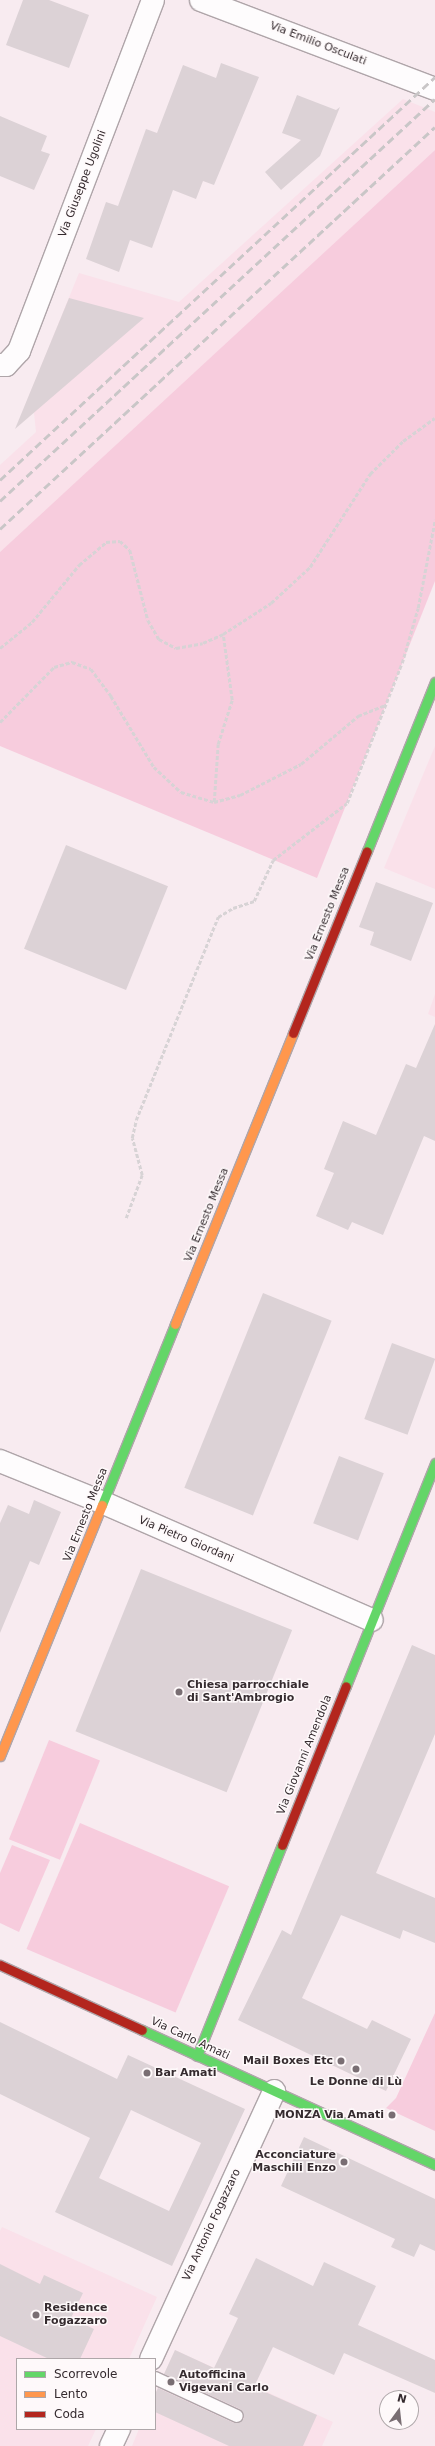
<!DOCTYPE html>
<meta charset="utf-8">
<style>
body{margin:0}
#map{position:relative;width:435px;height:2446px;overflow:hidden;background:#f8ebf0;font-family:"DejaVu Sans",sans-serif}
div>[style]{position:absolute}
.built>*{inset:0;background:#fae1ea}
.green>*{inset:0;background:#f7ccdd;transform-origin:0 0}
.building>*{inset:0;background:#dcd2d6;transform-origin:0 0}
.path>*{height:2.5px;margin-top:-1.25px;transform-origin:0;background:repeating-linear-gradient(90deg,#d7d3d5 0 4px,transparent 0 6px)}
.roads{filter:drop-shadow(1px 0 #afa5a9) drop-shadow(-1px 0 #afa5a9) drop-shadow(0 1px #afa5a9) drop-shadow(0 -1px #afa5a9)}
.lane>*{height:12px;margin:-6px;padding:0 6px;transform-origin:6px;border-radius:6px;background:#fefcfd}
.street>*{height:22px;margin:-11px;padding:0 11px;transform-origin:11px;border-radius:11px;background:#fefcfd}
.fast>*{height:9px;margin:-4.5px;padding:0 4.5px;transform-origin:4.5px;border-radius:4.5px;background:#63d668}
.slow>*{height:9px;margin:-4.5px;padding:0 4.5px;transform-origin:4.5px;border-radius:4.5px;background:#ff974d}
.jam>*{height:9px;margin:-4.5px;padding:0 4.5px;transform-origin:4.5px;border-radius:4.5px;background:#b3261e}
.rail>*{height:3px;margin-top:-1.5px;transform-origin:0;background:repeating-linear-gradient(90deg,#c9c6c7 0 8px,transparent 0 12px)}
.dots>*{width:11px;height:11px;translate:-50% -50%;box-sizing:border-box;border:2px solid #fef9fa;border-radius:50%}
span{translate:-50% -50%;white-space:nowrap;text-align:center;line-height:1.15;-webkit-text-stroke:3px #fef9fa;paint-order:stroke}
.street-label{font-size:11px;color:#352b2f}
.poi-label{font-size:11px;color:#352b2f;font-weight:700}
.left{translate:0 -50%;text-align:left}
.right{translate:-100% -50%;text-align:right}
.legend{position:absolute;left:16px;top:2358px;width:140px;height:72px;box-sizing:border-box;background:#fef9fa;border:1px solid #aea7a9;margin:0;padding:5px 7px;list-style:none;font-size:12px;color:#352b2f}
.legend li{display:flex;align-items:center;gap:8px;height:20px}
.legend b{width:20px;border:1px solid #aea7a9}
.north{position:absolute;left:379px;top:2390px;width:40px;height:40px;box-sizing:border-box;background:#fef9fa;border:1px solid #aea7a9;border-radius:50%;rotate:15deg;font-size:11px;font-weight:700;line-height:16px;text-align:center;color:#352b2f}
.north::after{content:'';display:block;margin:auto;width:14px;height:18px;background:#796e73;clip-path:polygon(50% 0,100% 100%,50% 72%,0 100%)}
</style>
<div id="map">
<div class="built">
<i style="clip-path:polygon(403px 99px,435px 112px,435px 150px,0 552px,0 465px,36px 432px,34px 413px,24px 408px,79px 273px,179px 302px)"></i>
<i style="clip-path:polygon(435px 746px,435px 889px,384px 868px)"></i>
<i style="clip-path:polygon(435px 994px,435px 1017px,428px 1014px)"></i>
<i style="clip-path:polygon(2px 2227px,157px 2297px,129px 2359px,17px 2359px,17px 2429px,96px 2429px,88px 2446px,0 2446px,0 2231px)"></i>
<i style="clip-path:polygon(175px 2350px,333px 2422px,322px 2446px,132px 2446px,139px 2429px,155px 2429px,155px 2394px)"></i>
</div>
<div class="green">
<i style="clip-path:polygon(435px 150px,435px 581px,317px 878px,0 746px,0 552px)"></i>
<i style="left:49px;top:1740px;width:55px;height:107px;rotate:22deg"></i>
<i style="left:80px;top:1823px;width:162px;height:137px;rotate:23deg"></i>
<i style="clip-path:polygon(12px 1845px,50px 1860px,19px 1932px,0 1923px,0 1873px)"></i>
<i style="clip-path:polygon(435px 2013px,435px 2131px,386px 2108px,396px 2098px)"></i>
</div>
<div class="building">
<i style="clip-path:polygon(23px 0,49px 0,89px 15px,69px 68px,6px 45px)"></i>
<i style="clip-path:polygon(221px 63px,259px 77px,214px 185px,203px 181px,196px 199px,173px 190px,152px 248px,130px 240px,119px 272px,86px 259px,106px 202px,118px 206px,146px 129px,157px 133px,183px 65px,216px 78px)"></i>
<i style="clip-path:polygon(297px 95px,336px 110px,340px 107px,320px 156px,281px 190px,265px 172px,301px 140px,282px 133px)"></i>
<i style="clip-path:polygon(0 116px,47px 136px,41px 151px,50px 154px,34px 190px,0 176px)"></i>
<i style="clip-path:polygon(69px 298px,144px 318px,15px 429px)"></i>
<i style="left:66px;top:845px;width:110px;height:112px;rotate:22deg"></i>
<i style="clip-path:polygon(376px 882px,433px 903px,411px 961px,370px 945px,374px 932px,359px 927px)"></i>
<i style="clip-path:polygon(435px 1024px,435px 1141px,424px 1136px,383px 1235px,352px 1222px,348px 1230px,316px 1216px,334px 1173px,324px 1169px,343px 1121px,376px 1135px,406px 1064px,416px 1068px)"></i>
<i style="left:263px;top:1293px;width:74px;height:210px;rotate:22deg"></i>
<i style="left:392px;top:1343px;width:46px;height:81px;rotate:20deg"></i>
<i style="left:339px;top:1456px;width:48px;height:72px;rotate:21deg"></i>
<i style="clip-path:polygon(34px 1500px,61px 1512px,39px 1565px,30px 1561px,0 1633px,0 1523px,8px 1505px,29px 1514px)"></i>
<i style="left:141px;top:1569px;width:163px;height:175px;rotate:22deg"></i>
<i style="clip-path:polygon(412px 1645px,435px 1655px,435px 1734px,376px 1873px,435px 1898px,435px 1943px,403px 1930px,400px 1939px,341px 1915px,302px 1998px,367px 2029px,372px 2020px,411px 2039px,386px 2091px,238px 2020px,282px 1930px,291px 1935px)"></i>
<i style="clip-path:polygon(evenodd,0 2022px,117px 2079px,128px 2055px,245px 2109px,172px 2266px,55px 2212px,90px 2138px,0 2094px,0 2022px,131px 2110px,201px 2143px,169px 2211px,99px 2178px,131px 2110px)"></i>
<i style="clip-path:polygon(304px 2137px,435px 2199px,435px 2251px,420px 2244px,414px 2257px,391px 2247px,395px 2239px,281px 2186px)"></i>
<i style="clip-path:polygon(256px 2258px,313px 2286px,324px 2262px,376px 2286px,358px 2325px,435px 2360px,435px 2393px,344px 2353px,334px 2375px,273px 2347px,254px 2387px,317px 2415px,303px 2446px,229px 2446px,155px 2412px,155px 2394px,158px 2388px,234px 2423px,244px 2419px,244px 2415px,240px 2409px,164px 2374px,175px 2350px,214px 2368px,238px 2318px,229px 2314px)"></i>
<i style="clip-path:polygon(0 2264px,40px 2284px,44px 2275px,83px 2293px,71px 2318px,94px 2329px,80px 2359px,49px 2359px,0 2336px)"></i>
</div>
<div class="path">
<i style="left:0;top:648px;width:41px;rotate:-39.1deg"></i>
<i style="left:32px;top:622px;width:74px;rotate:-50.5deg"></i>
<i style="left:79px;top:565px;width:35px;rotate:-40deg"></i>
<i style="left:106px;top:542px;width:14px;rotate:-4deg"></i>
<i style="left:120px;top:541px;width:13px;rotate:42deg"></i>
<i style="left:130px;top:550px;width:72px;rotate:75.6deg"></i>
<i style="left:148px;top:620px;width:22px;rotate:60deg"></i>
<i style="left:159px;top:639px;width:19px;rotate:28deg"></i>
<i style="left:176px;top:648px;width:27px;rotate:-10deg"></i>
<i style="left:203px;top:643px;width:22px;rotate:-24deg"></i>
<i style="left:223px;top:634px;width:57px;rotate:-32.9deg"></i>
<i style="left:271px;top:603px;width:53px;rotate:-42.7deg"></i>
<i style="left:310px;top:567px;width:111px;rotate:-57.2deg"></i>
<i style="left:370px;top:474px;width:47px;rotate:-45deg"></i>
<i style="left:403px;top:441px;width:39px;rotate:-36deg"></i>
<i style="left:0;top:722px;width:77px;rotate:-45.5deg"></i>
<i style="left:54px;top:667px;width:19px;rotate:-16deg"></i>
<i style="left:72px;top:662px;width:20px;rotate:20deg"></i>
<i style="left:91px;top:669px;width:34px;rotate:53deg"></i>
<i style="left:111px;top:696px;width:83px;rotate:58.8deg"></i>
<i style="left:154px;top:767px;width:37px;rotate:43deg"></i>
<i style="left:181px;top:792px;width:34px;rotate:17deg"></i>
<i style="left:214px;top:802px;width:27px;rotate:-15deg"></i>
<i style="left:240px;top:795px;width:68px;rotate:-26.9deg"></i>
<i style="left:301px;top:764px;width:75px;rotate:-40.1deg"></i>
<i style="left:358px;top:716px;width:29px;rotate:-22deg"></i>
<i style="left:214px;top:802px;width:58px;rotate:-86.1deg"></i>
<i style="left:218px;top:744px;width:46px;rotate:-72.3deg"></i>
<i style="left:232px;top:700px;width:67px;rotate:-97.8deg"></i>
<i style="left:126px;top:1218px;width:46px;rotate:-69.6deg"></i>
<i style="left:142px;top:1175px;width:38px;rotate:-105deg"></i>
<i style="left:132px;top:1138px;width:18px;rotate:-77deg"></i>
<i style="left:136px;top:1120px;width:219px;rotate:-68deg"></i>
<i style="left:218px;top:917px;width:17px;rotate:-31deg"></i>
<i style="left:233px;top:908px;width:22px;rotate:-18deg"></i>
<i style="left:254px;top:901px;width:45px;rotate:-65.1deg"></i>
<i style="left:273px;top:860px;width:93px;rotate:-37.6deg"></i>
<i style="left:347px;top:803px;width:150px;rotate:-68.6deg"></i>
<i style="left:402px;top:663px;width:57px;rotate:-73.8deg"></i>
<i style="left:418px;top:608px;width:90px;rotate:-79.1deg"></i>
</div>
<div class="roads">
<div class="lane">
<i style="left:155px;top:2378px;width:90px;rotate:24.9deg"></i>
</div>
<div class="street">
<i style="left:201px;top:0;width:250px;rotate:20.8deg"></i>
<i style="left:0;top:365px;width:6px"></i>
<i style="left:6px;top:365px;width:19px;rotate:-47deg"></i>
<i style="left:19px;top:351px;width:376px;rotate:-69.1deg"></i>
<i style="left:0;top:1461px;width:112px;rotate:22deg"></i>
<i style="left:104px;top:1503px;width:292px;rotate:23.6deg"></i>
<i style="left:151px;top:2359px;width:295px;rotate:-65.3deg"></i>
<i style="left:111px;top:2446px;width:19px;rotate:-65deg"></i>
</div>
<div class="fast">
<i style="left:367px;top:851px;width:182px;rotate:-68.1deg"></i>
<i style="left:102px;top:1505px;width:195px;rotate:-68deg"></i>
<i style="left:346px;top:1686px;width:240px;rotate:-68.2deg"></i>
<i style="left:142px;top:2030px;width:323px;rotate:24.7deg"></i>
<i style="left:197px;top:2056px;width:227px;rotate:-68.1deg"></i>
</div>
<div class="slow">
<i style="left:175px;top:1324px;width:314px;rotate:-67.9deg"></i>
<i style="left:0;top:1756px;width:271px;rotate:-67.9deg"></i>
</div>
<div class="jam">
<i style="left:293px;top:1033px;width:196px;rotate:-67.9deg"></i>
<i style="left:282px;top:1845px;width:171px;rotate:-68.1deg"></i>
<i style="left:0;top:1965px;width:156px;rotate:24.6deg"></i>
</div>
</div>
<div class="rail">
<i style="left:0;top:480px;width:593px;rotate:-42.81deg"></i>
<i style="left:0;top:501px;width:592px;rotate:-42.74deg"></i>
<i style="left:0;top:529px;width:592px;rotate:-42.74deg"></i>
</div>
<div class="dots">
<i style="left:179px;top:1692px;background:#796e73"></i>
<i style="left:341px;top:2061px;background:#796e73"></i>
<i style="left:356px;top:2069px;background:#796e73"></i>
<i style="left:147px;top:2073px;background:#796e73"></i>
<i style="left:392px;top:2115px;background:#796e73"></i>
<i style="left:344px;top:2162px;background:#796e73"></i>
<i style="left:36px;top:2315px;background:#796e73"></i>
<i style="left:171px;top:2382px;background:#796e73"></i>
</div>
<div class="street-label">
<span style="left:318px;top:44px;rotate:21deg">Via Emilio Osculati</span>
<span style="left:83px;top:184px;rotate:-69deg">Via Giuseppe Ugolini</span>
<span style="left:328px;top:914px;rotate:-68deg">Via Ernesto Messa</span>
<span style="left:207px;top:1215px;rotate:-68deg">Via Ernesto Messa</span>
<span style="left:86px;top:1515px;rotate:-68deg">Via Ernesto Messa</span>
<span style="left:186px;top:1540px;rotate:23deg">Via Pietro Giordani</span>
<span style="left:305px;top:1755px;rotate:-68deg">Via Giovanni Amendola</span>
<span style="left:190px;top:2039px;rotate:25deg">Via Carlo Amati</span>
<span style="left:212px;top:2225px;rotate:-65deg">Via Antonio Fogazzaro</span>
</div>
<div class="poi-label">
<span class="left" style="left:187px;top:1692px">Chiesa parrocchiale<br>di Sant'Ambrogio</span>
<span class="right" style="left:333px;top:2061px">Mail Boxes Etc</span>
<span class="left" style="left:155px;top:2073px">Bar Amati</span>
<span style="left:356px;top:2082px">Le Donne di Lù</span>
<span class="right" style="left:384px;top:2115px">MONZA Via Amati</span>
<span class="right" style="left:336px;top:2162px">Acconciature<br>Maschili Enzo</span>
<span class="left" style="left:44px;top:2315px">Residence<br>Fogazzaro</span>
<span class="left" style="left:179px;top:2382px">Autofficina<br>Vigevani Carlo</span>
</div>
<ul class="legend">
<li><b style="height:5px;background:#63d668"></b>Scorrevole</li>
<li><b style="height:5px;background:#ff974d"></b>Lento</li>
<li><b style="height:5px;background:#b3261e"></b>Coda</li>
</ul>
<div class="north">N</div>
</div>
